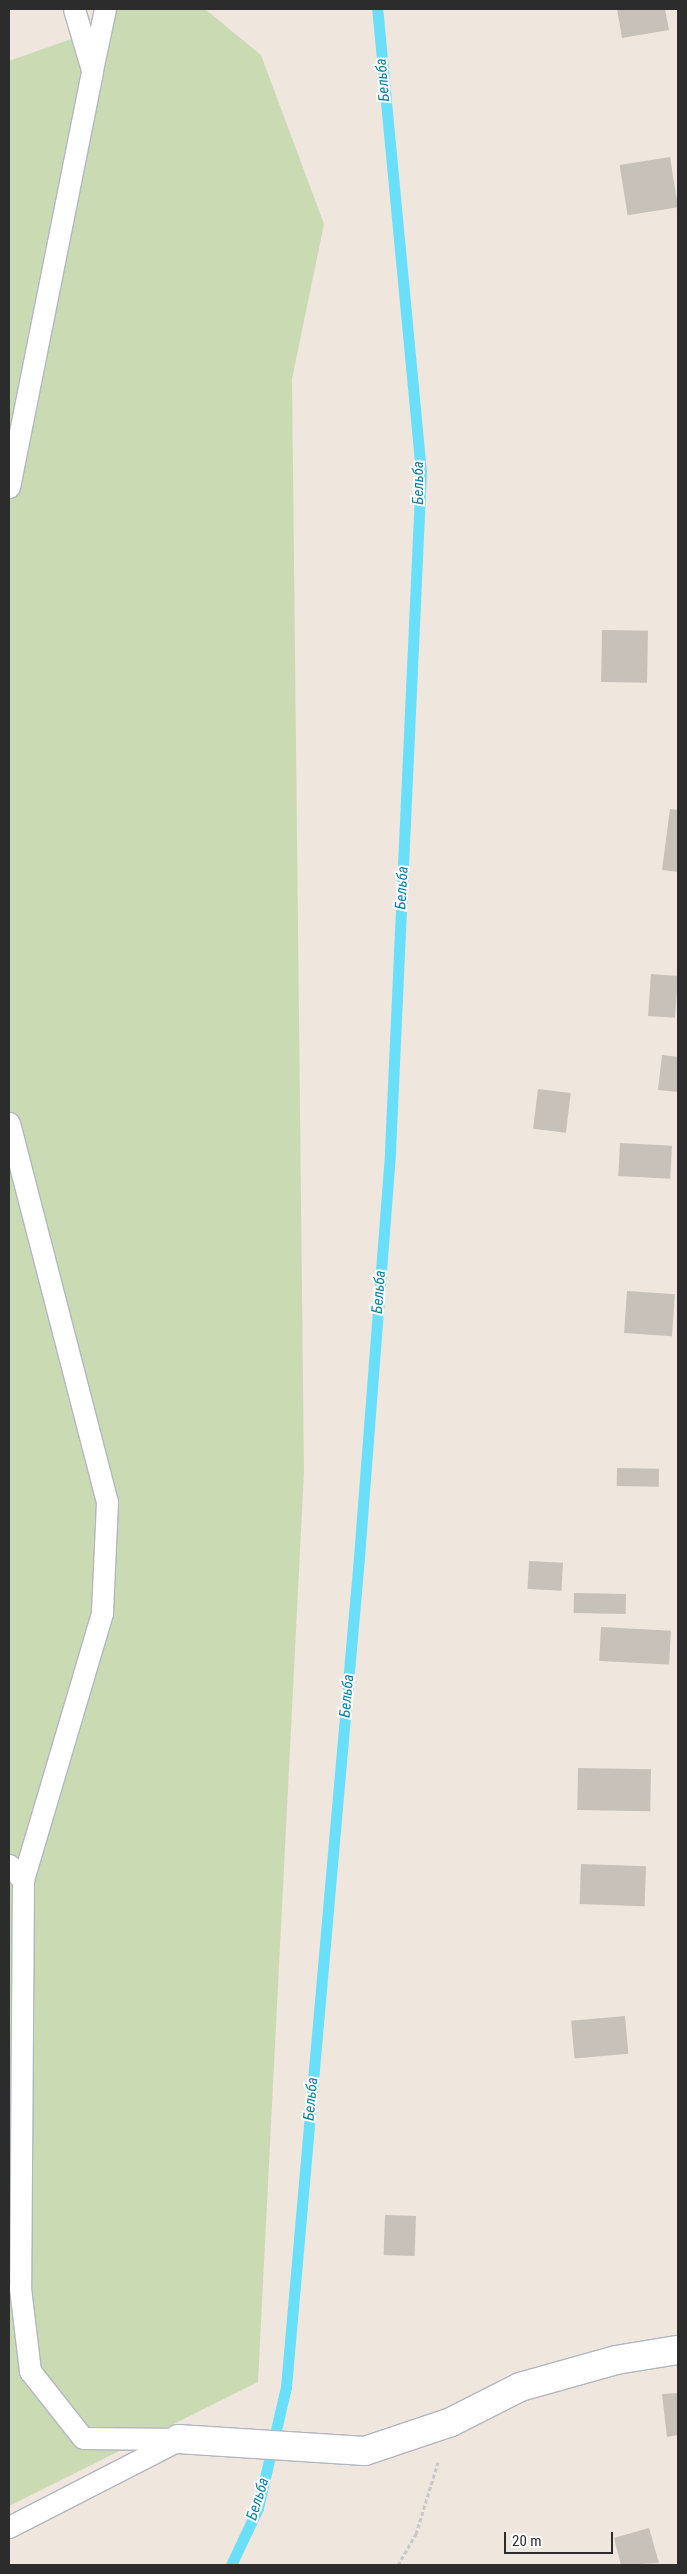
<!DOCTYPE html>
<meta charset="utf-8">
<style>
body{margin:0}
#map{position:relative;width:687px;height:2574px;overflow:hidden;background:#efe6de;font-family:"Roboto Condensed",sans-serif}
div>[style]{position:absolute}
.cemetery>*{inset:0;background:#cadbb3}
.stream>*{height:11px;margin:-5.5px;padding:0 5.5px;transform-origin:5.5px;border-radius:5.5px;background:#69dff9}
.building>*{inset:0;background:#c7c1b9;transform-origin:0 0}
.path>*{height:3px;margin-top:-1.5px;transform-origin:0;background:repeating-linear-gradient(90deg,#c8c8c8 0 4px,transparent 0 6.5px)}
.roads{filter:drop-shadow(1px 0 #b2b6c1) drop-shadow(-1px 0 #b2b6c1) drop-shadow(0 1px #b2b6c1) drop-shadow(0 -1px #b2b6c1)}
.lane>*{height:21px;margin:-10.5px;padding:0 10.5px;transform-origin:10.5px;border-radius:10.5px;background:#fff}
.street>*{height:28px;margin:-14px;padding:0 14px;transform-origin:14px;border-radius:14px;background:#fff}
span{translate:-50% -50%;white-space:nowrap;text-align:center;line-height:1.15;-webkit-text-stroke:4px #fff;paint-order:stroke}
.water-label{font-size:15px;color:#017fac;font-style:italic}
.frame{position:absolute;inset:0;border:10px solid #2c2c2c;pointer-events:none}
.scale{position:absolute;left:504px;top:2532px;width:109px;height:22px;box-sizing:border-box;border:2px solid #2c2c2c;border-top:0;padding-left:6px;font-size:15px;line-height:18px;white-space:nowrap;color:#2c2c2c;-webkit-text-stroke:4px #fff;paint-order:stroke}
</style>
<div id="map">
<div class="cemetery">
<i style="clip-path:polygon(107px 9px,205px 9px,261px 55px,324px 224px,292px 379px,304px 1472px,258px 2382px,9px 2506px,9px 61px,94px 31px)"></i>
</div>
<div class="stream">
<i style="left:231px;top:2565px;width:63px;rotate:-64.7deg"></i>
<i style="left:258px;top:2508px;width:124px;rotate:-77deg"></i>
<i style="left:286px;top:2387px;width:833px;rotate:-84.97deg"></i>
<i style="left:359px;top:1557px;width:407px;rotate:-85.6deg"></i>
<i style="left:390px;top:1151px;width:680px;rotate:-87.39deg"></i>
<i style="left:421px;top:472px;width:465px;rotate:-95.4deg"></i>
</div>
<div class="building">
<i style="clip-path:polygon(617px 9px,665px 9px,669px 30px,622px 38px)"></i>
<i style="left:670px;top:157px;width:51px;height:51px;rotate:81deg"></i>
<i style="left:602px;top:630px;width:46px;height:52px;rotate:1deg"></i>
<i style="clip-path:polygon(670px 809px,678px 810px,678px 872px,662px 870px)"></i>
<i style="left:651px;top:974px;width:27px;height:42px;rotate:4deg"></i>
<i style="clip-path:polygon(662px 1055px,678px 1057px,678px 1092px,658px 1090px)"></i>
<i style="left:538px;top:1089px;width:33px;height:40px;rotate:7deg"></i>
<i style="left:620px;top:1143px;width:52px;height:33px;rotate:3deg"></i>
<i style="left:627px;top:1291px;width:48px;height:42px;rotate:4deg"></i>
<i style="left:617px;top:1468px;width:42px;height:18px;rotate:1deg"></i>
<i style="left:529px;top:1561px;width:34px;height:28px;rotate:3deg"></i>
<i style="left:574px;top:1593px;width:52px;height:20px;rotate:1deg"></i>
<i style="left:601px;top:1627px;width:70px;height:34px;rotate:3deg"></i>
<i style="left:578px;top:1768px;width:73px;height:42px;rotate:1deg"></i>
<i style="left:581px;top:1864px;width:65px;height:40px;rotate:2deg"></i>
<i style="left:625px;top:2016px;width:38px;height:54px;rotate:85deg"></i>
<i style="left:385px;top:2215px;width:31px;height:40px;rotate:2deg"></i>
<i style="clip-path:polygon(678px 2393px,678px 2435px,667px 2437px,662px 2394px)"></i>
<i style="clip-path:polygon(649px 2528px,659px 2563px,621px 2565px,614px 2538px)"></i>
</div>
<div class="path">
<i style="left:398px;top:2565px;width:36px;rotate:-60deg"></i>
<i style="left:416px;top:2534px;width:75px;rotate:-73deg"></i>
</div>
<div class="roads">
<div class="lane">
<i style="left:74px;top:9px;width:64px;rotate:73.6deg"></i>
<i style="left:92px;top:70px;width:62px;rotate:-78deg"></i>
<i style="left:9px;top:487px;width:425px;rotate:-78.7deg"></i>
<i style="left:9px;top:1123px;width:391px;rotate:75.5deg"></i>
<i style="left:107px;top:1502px;width:111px;rotate:92.6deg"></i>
<i style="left:102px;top:1613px;width:278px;rotate:106.5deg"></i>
<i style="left:9px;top:1865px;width:21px;rotate:47deg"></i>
<i style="left:23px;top:1880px;width:408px;rotate:90.4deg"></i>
<i style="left:20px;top:2288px;width:84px;rotate:83.1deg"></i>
<i style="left:30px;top:2371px;width:85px;rotate:51.7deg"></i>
<i style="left:83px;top:2438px;width:95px;rotate:0.6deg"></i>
<i style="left:9px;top:2527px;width:188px;rotate:-27.2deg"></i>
</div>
<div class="street">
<i style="left:178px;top:2439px;width:187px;rotate:3.7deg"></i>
<i style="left:365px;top:2451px;width:91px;rotate:-18.6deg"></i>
<i style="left:451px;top:2422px;width:77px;rotate:-26.9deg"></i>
<i style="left:520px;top:2387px;width:100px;rotate:-15.7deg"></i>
<i style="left:616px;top:2360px;width:63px;rotate:-9.2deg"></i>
</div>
</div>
<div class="water-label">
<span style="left:383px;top:80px;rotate:-95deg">Бельба</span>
<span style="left:419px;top:483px;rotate:-90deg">Бельба</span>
<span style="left:402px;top:888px;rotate:-87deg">Бельба</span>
<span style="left:379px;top:1292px;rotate:-86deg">Бельба</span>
<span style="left:347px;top:1696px;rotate:-85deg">Бельба</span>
<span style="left:311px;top:2099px;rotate:-85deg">Бельба</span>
<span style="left:258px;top:2499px;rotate:-73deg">Бельба</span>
</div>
<div class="frame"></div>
<div class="scale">20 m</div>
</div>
